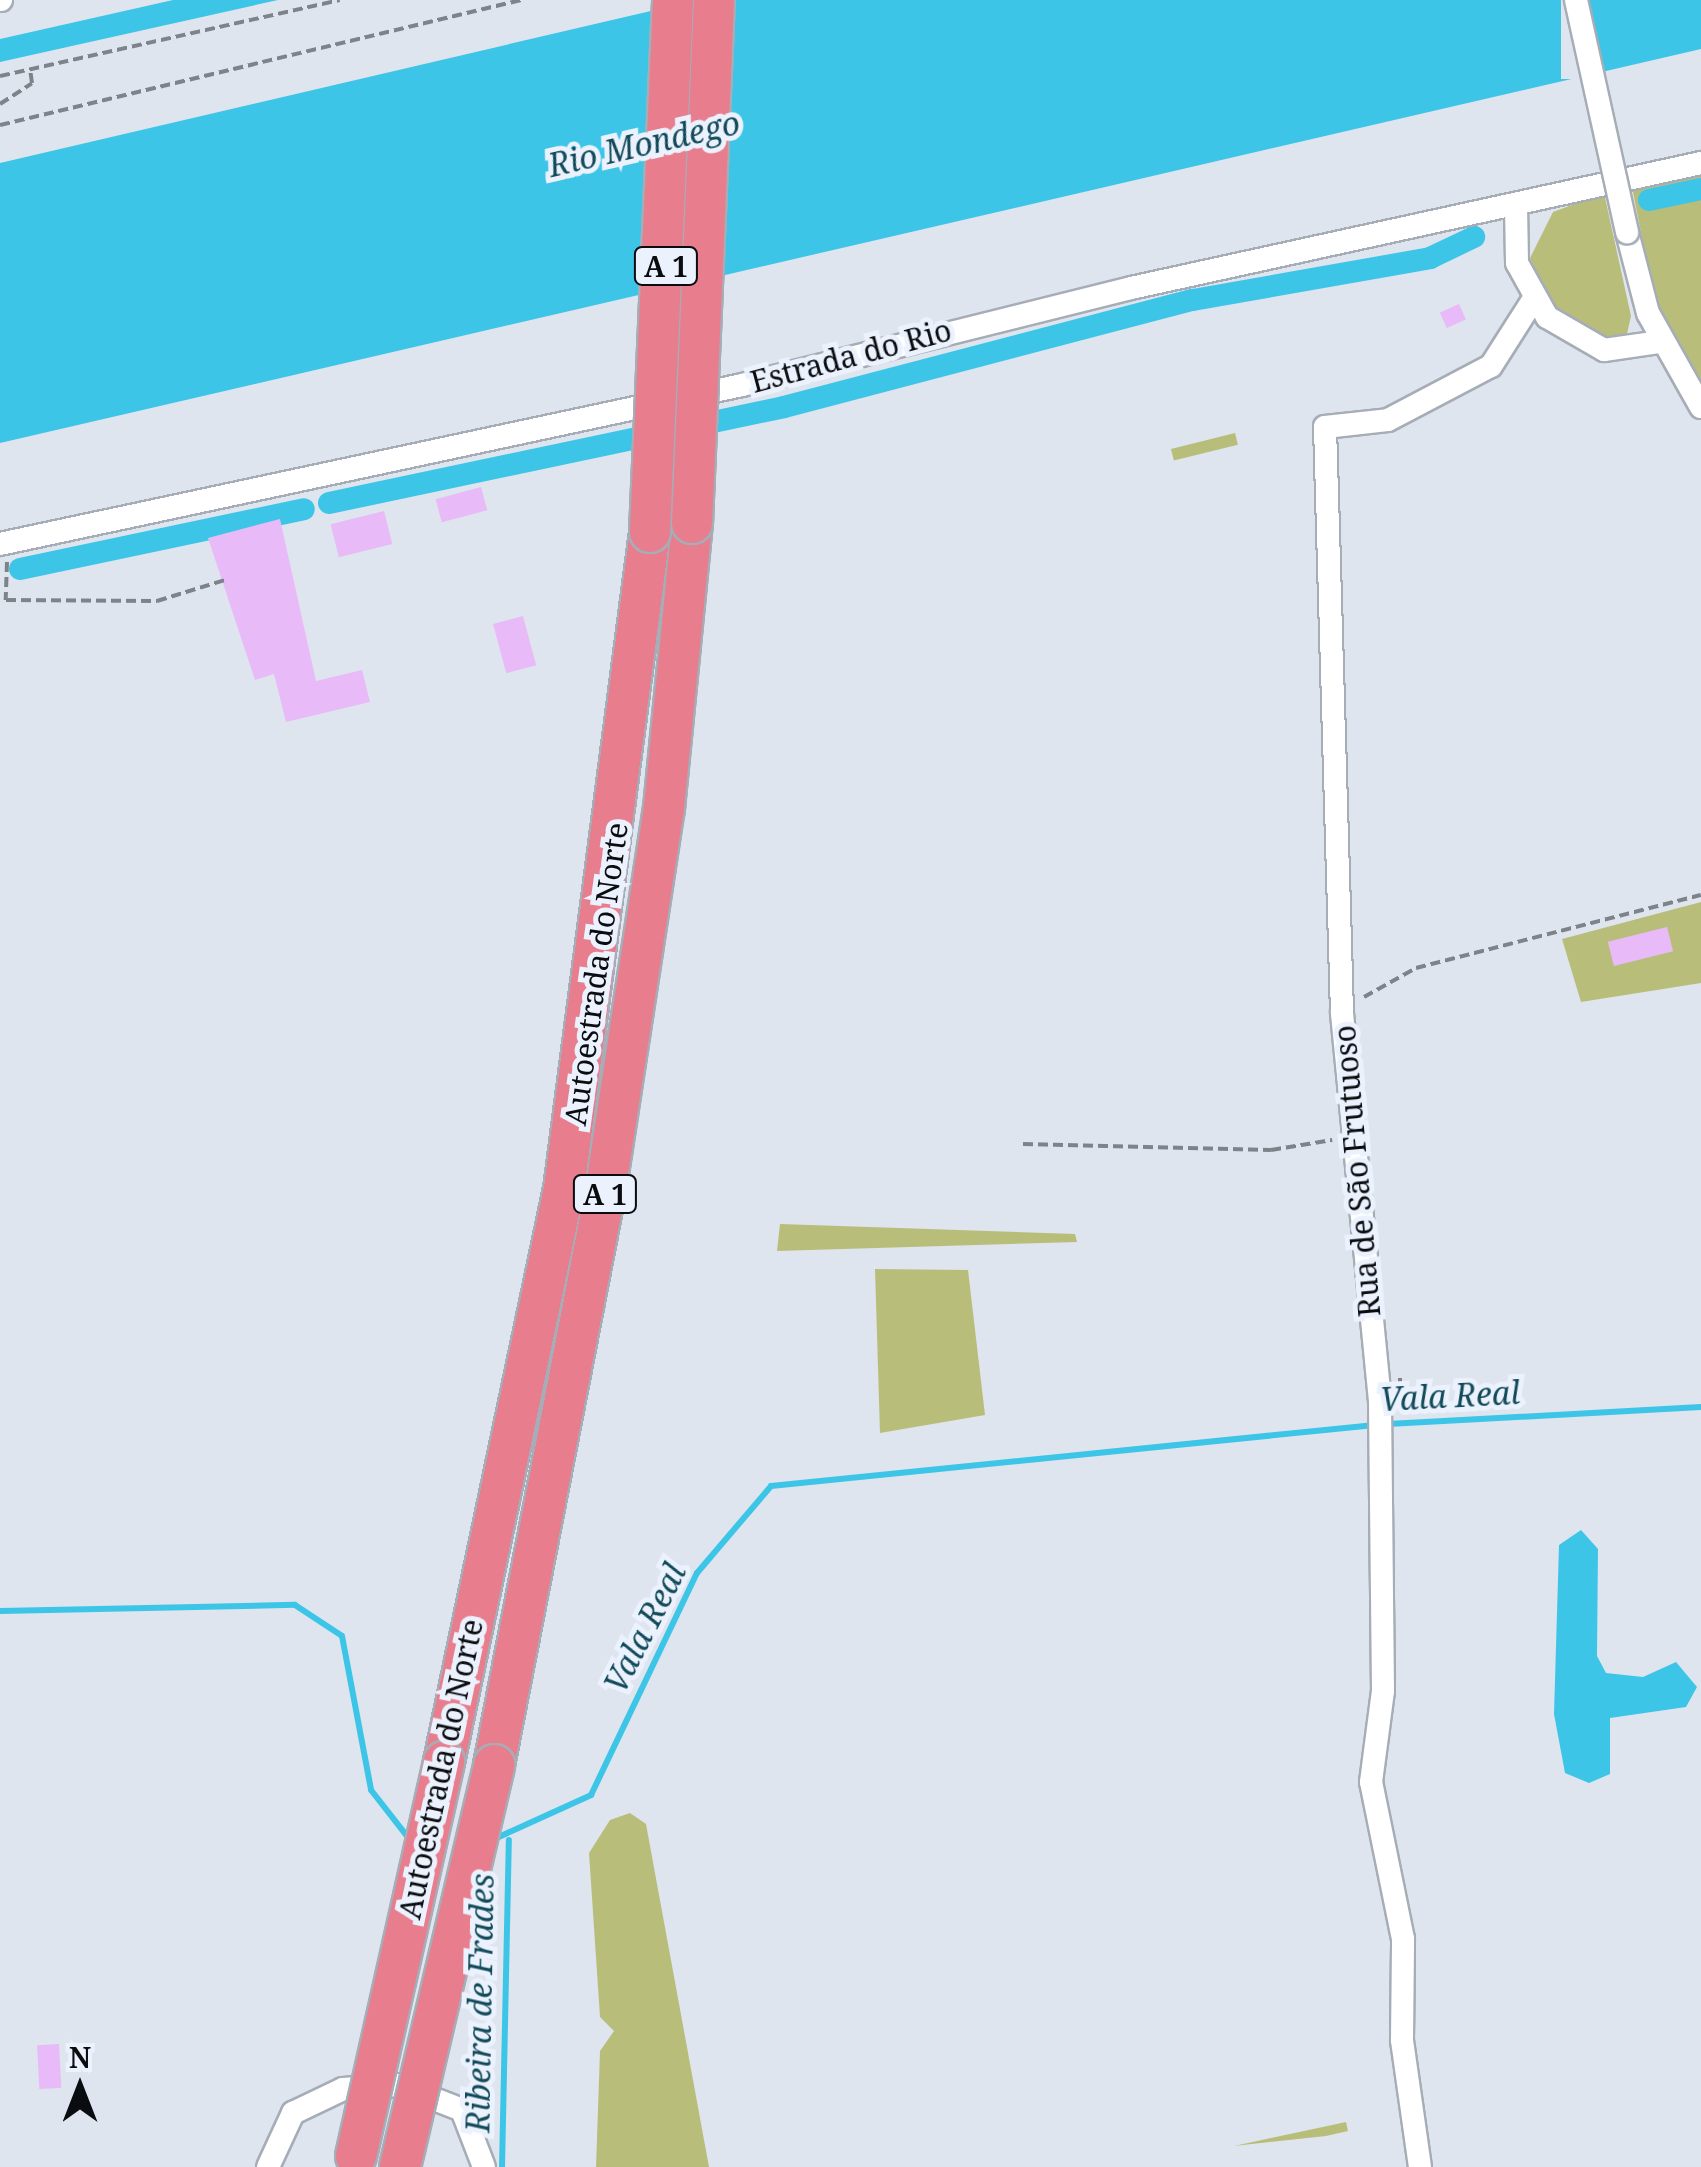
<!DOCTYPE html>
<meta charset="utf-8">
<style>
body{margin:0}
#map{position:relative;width:1701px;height:2167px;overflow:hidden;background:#dee5ef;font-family:"Noto Serif",serif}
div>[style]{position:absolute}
.green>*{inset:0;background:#b8be7a;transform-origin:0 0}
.water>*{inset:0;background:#3dc5e8}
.pier>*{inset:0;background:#dee5ef;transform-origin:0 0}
.stream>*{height:6px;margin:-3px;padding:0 3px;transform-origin:3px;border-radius:3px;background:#3dc5e8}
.canal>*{height:22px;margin:-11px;padding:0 11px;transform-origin:11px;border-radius:11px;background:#3dc5e8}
.building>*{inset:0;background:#e9baf8;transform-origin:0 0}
.path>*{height:4px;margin-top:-2px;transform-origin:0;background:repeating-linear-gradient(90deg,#7e838a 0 10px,transparent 0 15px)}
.roads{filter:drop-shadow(2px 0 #a6adb6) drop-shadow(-2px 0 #a6adb6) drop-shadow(0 2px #a6adb6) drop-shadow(0 -2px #a6adb6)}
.street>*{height:22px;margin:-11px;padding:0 11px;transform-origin:11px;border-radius:11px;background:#fff}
.highway>*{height:40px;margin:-20px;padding:0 20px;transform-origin:20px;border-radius:20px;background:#e87d8d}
.bridges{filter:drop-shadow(2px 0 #a6adb6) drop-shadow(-2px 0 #a6adb6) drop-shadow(0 2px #a6adb6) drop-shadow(0 -2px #a6adb6)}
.street-bridge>*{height:22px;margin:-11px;padding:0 11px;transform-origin:11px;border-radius:11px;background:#fff}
.highway-bridge>*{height:40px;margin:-20px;padding:0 20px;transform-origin:20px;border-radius:20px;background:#e87d8d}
span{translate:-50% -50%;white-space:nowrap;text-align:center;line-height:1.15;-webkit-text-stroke:10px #ebf2fd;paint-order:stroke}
.shield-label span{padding:2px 8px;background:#ebf2fd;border:2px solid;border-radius:8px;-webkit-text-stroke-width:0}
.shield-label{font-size:28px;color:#0a0c0f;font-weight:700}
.street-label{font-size:30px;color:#0a0c0f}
.water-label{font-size:32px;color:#124a59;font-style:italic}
.north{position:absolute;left:30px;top:2037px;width:100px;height:100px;-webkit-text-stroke:8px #ebf2fd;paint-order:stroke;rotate:0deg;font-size:28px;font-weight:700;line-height:40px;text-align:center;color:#0a0c0f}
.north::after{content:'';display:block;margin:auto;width:35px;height:45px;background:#0a0c0f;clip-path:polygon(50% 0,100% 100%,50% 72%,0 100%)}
</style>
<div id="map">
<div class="green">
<i style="clip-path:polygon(1701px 170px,1701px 389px,1653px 294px,1632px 187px)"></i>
<i style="clip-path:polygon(1604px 193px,1631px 316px,1627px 334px,1609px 338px,1552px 305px,1530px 258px,1553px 212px)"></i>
<i style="left:1235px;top:433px;width:12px;height:66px;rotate:76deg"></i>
<i style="clip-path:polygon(1701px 902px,1701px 983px,1581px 1002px,1562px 939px)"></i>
<i style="clip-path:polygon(780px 1224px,1075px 1234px,1077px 1242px,777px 1251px)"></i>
<i style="clip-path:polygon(875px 1269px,968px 1270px,985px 1415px,880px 1433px)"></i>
<i style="clip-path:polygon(630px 1813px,646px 1824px,709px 2167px,596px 2167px,600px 2051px,614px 2031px,600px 2017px,589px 1853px,610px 1820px)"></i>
<i style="clip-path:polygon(1346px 2122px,1348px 2131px,1326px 2136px,1234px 2146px)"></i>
</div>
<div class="water">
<i style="clip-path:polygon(173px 0,278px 0,0 62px,0 39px)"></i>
<i style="clip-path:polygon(698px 0,1701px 0,1701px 49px,0 443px,0 163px)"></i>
<i style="clip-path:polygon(1581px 1530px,1598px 1549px,1597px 1656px,1606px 1673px,1643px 1677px,1676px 1662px,1697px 1687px,1686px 1707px,1610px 1718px,1610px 1774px,1589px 1783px,1565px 1773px,1554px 1714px,1559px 1545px)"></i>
</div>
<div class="pier">
<i style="left:1561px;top:0;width:29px;height:79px"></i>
</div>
<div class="stream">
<i style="left:1388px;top:1424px;width:313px;rotate:-3.1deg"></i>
<i style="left:0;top:1611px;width:295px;rotate:-1.2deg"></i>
<i style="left:295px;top:1605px;width:56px;rotate:33.4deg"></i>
<i style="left:342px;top:1636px;width:157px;rotate:79.3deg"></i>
<i style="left:371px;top:1790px;width:63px;rotate:52deg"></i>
<i style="left:492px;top:1840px;width:109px;rotate:-24.4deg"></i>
<i style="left:591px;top:1795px;width:246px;rotate:-64.5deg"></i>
<i style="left:697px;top:1573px;width:114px;rotate:-49.6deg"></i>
<i style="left:771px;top:1486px;width:607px;rotate:-5.77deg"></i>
<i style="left:502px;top:2167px;width:327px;rotate:-88.8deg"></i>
</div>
<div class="canal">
<i style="left:1649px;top:200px;width:53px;rotate:-11.9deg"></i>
<i style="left:329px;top:503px;width:465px;rotate:-11.9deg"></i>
<i style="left:784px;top:407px;width:423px;rotate:-14.7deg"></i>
<i style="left:1193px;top:300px;width:241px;rotate:-10deg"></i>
<i style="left:1430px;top:258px;width:49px;rotate:-25.5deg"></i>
<i style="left:20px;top:569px;width:290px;rotate:-11.9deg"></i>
</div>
<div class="building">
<i style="left:1459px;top:304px;width:17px;height:21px;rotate:66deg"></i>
<i style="left:481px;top:487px;width:24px;height:47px;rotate:75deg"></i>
<i style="left:384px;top:511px;width:34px;height:55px;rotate:76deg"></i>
<i style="clip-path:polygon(280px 519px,316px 681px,362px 670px,370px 702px,286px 722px,274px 674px,255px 680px,208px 538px)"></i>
<i style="left:523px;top:616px;width:51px;height:31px;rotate:75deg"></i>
<i style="left:1667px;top:927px;width:25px;height:61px;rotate:76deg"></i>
<i style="left:59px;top:2044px;width:44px;height:22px;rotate:87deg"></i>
</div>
<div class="path">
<i style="left:0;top:76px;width:348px;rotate:-12.6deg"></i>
<i style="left:0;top:104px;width:38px;rotate:-33deg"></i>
<i style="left:32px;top:83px;width:14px;rotate:-98deg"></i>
<i style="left:0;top:125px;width:536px;rotate:-13.49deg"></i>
<i style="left:7px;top:562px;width:38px;rotate:92deg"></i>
<i style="left:6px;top:600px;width:151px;rotate:0.4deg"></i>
<i style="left:157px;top:601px;width:74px;rotate:-17.2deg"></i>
<i style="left:1364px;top:997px;width:60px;rotate:-29.1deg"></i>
<i style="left:1416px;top:968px;width:294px;rotate:-14.4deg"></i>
<i style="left:1023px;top:1144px;width:248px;rotate:1.4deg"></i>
<i style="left:1271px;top:1150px;width:62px;rotate:-9.3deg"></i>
<i style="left:1400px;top:1378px;width:16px;rotate:90deg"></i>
</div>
<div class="roads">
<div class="street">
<i style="left:0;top:0;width:1px"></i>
<i style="left:1516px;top:205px;width:58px;rotate:89deg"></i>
<i style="left:1517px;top:263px;width:62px;rotate:60.9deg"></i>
<i style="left:1547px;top:317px;width:66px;rotate:30.1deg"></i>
<i style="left:1604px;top:350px;width:57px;rotate:-8.1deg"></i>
<i style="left:1627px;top:232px;width:84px;rotate:75.5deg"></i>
<i style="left:1648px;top:313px;width:108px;rotate:60.6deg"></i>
<i style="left:0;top:544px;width:759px;rotate:-12.09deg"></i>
<i style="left:742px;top:385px;width:401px;rotate:-14deg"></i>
<i style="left:1131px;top:288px;width:584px;rotate:-12.37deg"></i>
<i style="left:268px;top:2167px;width:60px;rotate:-65.2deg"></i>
<i style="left:293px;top:2113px;width:55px;rotate:-25.6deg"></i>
<i style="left:343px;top:2089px;width:55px;rotate:-4.2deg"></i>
<i style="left:398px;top:2085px;width:69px;rotate:21.3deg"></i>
<i style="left:462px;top:2110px;width:61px;rotate:68.9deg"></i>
<i style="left:1420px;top:2167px;width:128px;rotate:-98.1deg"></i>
<i style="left:1402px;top:2040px;width:101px;rotate:-89.4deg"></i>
<i style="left:1403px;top:1939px;width:160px;rotate:-101.5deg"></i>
<i style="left:1371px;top:1782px;width:92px;rotate:-82.5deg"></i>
<i style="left:1383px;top:1691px;width:290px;rotate:-90.6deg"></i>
<i style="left:1380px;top:1401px;width:390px;rotate:-95.6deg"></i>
<i style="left:1342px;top:1013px;width:586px;rotate:-91.66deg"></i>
<i style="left:1325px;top:427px;width:63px;rotate:-6.3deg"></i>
<i style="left:1388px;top:420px;width:116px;rotate:-27.7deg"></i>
<i style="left:1491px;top:366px;width:78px;rotate:-57.5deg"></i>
</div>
<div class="highway">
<i style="left:444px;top:1762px;width:585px;rotate:-78.17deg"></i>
<i style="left:564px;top:1189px;width:663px;rotate:-82.54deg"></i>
<i style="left:494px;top:1765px;width:583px;rotate:-79.02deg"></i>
<i style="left:605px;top:1193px;width:389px;rotate:-81.3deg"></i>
<i style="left:664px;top:808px;width:286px;rotate:-84.4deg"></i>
</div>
</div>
<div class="bridges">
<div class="street-bridge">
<i style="left:1576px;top:0;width:238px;rotate:77.6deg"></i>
</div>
<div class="highway-bridge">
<i style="left:692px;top:523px;width:523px;rotate:-87.59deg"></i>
<i style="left:650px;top:532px;width:532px;rotate:-87.52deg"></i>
<i style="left:356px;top:2156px;width:404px;rotate:-77.4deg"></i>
<i style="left:400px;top:2167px;width:413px;rotate:-76.8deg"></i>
</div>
</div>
<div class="shield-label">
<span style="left:666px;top:266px">A 1</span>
<span style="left:605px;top:1194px">A 1</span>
</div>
<div class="street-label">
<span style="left:851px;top:356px;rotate:-15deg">Estrada do Rio</span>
<span style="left:596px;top:974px;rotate:-82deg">Autoestrada do Norte</span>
<span style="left:1357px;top:1171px;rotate:-95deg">Rua de São Frutuoso</span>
<span style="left:441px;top:1769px;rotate:-78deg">Autoestrada do Norte</span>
</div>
<div class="water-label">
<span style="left:644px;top:144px;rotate:-13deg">Rio Mondego</span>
<span style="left:1450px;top:1396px;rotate:-3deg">Vala Real</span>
<span style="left:645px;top:1628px;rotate:-63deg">Vala Real</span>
<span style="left:480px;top:2003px;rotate:-89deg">Ribeira de Frades</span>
</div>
<div class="north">N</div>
</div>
